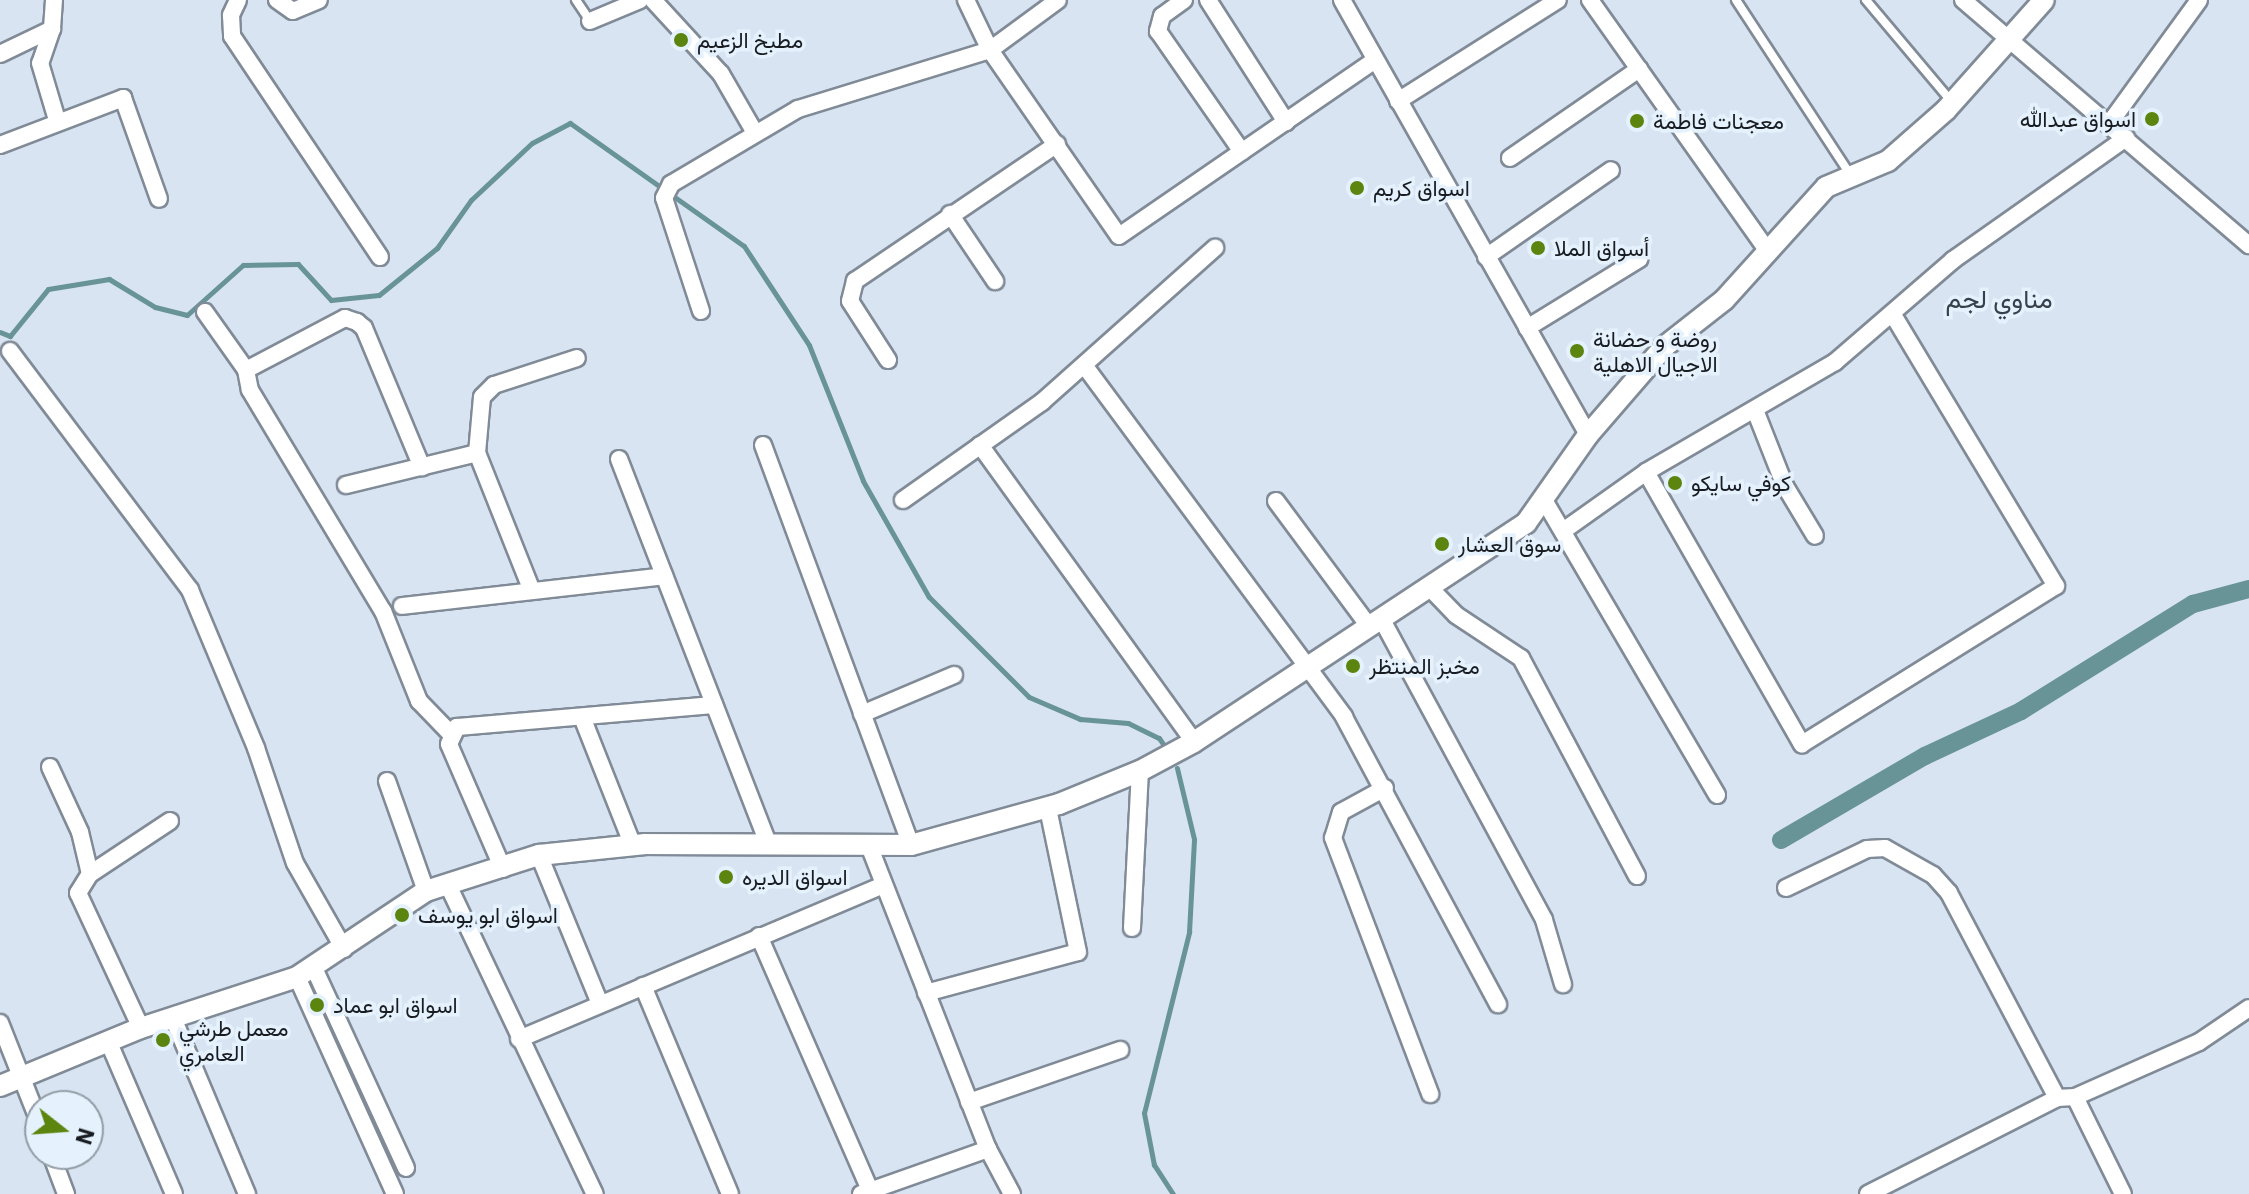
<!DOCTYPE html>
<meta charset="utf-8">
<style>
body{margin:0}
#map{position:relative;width:2249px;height:1194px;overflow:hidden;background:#d8e4f1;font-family:"IBM Plex Sans",Vazirmatn,sans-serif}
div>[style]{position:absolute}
.stream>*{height:5px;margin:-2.5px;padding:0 2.5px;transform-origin:2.5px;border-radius:2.5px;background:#689497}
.canal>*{height:18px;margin:-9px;padding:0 9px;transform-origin:9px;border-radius:9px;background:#689497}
.roads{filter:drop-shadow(2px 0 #808b97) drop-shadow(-2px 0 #808b97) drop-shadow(0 2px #808b97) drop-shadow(0 -2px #808b97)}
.service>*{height:8px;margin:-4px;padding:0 4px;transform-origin:4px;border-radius:4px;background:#fff}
.minor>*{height:16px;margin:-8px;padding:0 8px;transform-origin:8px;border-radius:8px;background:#fff}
.tertiary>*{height:20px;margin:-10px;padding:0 10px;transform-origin:10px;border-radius:10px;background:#fff}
.dots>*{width:22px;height:22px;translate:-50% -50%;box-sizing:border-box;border:4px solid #e5f2fe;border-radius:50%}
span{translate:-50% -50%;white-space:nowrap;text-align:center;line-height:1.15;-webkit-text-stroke:7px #e5f2fe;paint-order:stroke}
.poi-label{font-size:22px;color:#191d22}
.left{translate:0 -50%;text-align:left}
.right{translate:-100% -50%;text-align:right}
.quarter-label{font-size:26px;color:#37414b}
.north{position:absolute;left:24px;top:1090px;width:80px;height:80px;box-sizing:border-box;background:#e5f2fe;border:2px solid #939da6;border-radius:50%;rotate:107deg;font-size:22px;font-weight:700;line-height:32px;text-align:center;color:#191d22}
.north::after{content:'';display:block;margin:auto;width:28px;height:36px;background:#5b850f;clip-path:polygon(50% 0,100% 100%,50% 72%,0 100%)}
</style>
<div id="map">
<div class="stream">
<i style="left:0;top:332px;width:11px;rotate:22deg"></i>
<i style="left:10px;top:336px;width:60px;rotate:-51deg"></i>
<i style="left:48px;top:289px;width:62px;rotate:-9.3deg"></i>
<i style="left:109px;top:279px;width:54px;rotate:31.3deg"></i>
<i style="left:155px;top:307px;width:33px;rotate:14deg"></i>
<i style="left:187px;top:315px;width:75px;rotate:-41.8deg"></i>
<i style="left:243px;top:265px;width:55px;rotate:-1deg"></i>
<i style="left:298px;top:264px;width:49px;rotate:47.5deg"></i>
<i style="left:331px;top:300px;width:48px;rotate:-5.9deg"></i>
<i style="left:379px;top:295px;width:75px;rotate:-39deg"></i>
<i style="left:437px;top:248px;width:59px;rotate:-54.7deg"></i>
<i style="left:471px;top:200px;width:83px;rotate:-43.1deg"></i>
<i style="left:532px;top:143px;width:43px;rotate:-27.8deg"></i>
<i style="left:570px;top:123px;width:213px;rotate:35.3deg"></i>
<i style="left:744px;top:246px;width:118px;rotate:56.7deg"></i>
<i style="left:809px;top:345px;width:146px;rotate:68.3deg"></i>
<i style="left:863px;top:481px;width:133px;rotate:60.4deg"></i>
<i style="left:929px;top:597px;width:141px;rotate:45deg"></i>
<i style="left:1029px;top:697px;width:56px;rotate:23.3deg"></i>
<i style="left:1080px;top:719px;width:48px;rotate:4.8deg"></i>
<i style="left:1128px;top:723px;width:34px;rotate:26deg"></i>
<i style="left:1159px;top:738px;width:11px;rotate:56deg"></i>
<i style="left:1173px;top:1194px;width:35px;rotate:-123deg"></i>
<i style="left:1154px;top:1165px;width:53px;rotate:-100.9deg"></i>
<i style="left:1144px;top:1113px;width:187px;rotate:-76deg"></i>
<i style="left:1189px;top:932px;width:93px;rotate:-86.9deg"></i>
<i style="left:1194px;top:839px;width:73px;rotate:-103.5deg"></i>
</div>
<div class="canal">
<i style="left:1781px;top:840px;width:167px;rotate:-30.3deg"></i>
<i style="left:1925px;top:756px;width:106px;rotate:-25.1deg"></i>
<i style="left:2021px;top:711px;width:203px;rotate:-31.9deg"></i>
<i style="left:2193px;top:604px;width:58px;rotate:-15deg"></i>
</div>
<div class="roads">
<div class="service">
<i style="left:576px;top:0;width:25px;rotate:56deg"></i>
<i style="left:1736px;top:0;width:210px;rotate:56.8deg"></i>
<i style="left:1866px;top:0;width:133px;rotate:49.9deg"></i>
</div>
<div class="minor">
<i style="left:54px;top:0;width:29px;rotate:94deg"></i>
<i style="left:52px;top:29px;width:36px;rotate:109deg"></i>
<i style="left:40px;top:63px;width:59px;rotate:73.4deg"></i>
<i style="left:238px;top:0;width:17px;rotate:115deg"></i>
<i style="left:231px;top:15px;width:21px;rotate:87deg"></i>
<i style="left:232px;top:36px;width:266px;rotate:56.2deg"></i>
<i style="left:277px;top:0;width:19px;rotate:35deg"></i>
<i style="left:293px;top:11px;width:28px;rotate:-23deg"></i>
<i style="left:653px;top:0;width:100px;rotate:47.4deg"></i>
<i style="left:721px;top:74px;width:68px;rotate:60deg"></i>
<i style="left:966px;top:0;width:55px;rotate:64.4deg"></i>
<i style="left:990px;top:50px;width:226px;rotate:55.3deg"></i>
<i style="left:1119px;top:236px;width:311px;rotate:-34.5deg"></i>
<i style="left:1184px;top:0;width:27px;rotate:144deg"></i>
<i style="left:1162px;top:16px;width:16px;rotate:105deg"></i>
<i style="left:1158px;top:31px;width:147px;rotate:55.2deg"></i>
<i style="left:1208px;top:0;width:145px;rotate:57.4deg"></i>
<i style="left:1342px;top:0;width:500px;rotate:60.5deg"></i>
<i style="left:1590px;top:0;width:305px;rotate:54.7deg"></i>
<i style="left:1963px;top:0;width:377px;rotate:40.6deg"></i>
<i style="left:590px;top:21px;width:54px;rotate:-22.8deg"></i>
<i style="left:0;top:54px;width:58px;rotate:-25.7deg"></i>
<i style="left:1398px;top:101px;width:189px;rotate:-32.3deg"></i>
<i style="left:2109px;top:124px;width:153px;rotate:-54deg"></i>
<i style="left:0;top:145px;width:132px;rotate:-20.9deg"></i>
<i style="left:123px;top:98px;width:107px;rotate:70.4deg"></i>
<i style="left:1510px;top:158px;width:157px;rotate:-34.6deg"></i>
<i style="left:950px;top:214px;width:81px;rotate:56.1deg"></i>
<i style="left:1486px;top:257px;width:152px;rotate:-34.8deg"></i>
<i style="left:701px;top:311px;width:119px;rotate:-108.1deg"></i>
<i style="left:664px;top:198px;width:16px;rotate:-63deg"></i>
<i style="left:671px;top:184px;width:147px;rotate:-30.6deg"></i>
<i style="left:798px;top:109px;width:201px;rotate:-17.1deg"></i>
<i style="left:990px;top:50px;width:84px;rotate:-36.3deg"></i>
<i style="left:205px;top:312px;width:71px;rotate:54.7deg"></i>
<i style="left:246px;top:370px;width:112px;rotate:-27.7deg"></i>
<i style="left:345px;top:318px;width:13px;rotate:18deg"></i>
<i style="left:357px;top:322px;width:9px;rotate:41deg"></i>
<i style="left:364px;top:328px;width:151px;rotate:67.4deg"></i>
<i style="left:1527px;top:328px;width:132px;rotate:-31.6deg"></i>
<i style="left:10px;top:351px;width:299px;rotate:53deg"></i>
<i style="left:190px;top:590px;width:171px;rotate:67.3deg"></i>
<i style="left:256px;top:748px;width:121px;rotate:71.3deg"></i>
<i style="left:295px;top:863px;width:99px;rotate:60.3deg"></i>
<i style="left:888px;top:360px;width:70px;rotate:-122.8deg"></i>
<i style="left:850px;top:301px;width:21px;rotate:-76deg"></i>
<i style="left:855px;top:281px;width:244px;rotate:-34.1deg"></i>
<i style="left:1084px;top:365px;width:438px;rotate:53.5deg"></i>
<i style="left:1344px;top:717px;width:326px;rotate:61.8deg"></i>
<i style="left:246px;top:370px;width:20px;rotate:79deg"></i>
<i style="left:250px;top:390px;width:258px;rotate:59deg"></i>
<i style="left:383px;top:611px;width:97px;rotate:68.2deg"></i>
<i style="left:419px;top:701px;width:45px;rotate:45.9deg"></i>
<i style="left:1755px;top:410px;width:82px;rotate:68.5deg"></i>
<i style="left:1785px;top:486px;width:58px;rotate:59deg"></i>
<i style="left:763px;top:445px;width:427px;rotate:69.7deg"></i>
<i style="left:980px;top:445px;width:366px;rotate:54.2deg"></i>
<i style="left:619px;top:459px;width:415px;rotate:68.8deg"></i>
<i style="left:1646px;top:472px;width:314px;rotate:60.2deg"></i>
<i style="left:1802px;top:744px;width:299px;rotate:-31.9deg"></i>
<i style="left:2056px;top:586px;width:318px;rotate:-121deg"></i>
<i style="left:346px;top:485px;width:135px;rotate:-13.7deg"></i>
<i style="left:903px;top:500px;width:170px;rotate:-35.2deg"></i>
<i style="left:1042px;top:402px;width:232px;rotate:-41.7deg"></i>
<i style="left:1544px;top:500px;width:342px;rotate:59.6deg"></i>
<i style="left:1276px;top:501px;width:156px;rotate:53.4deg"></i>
<i style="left:1563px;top:531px;width:102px;rotate:-35.4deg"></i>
<i style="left:1646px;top:472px;width:219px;rotate:-30.2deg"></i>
<i style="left:1835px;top:362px;width:156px;rotate:-40.8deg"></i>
<i style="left:1953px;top:260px;width:212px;rotate:-35.2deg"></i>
<i style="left:1430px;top:588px;width:37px;rotate:46deg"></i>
<i style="left:1456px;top:615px;width:78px;rotate:33.5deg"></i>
<i style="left:1521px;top:658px;width:247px;rotate:62deg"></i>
<i style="left:532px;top:591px;width:149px;rotate:-111.7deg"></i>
<i style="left:477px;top:453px;width:56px;rotate:-84.9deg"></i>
<i style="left:482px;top:397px;width:17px;rotate:-45deg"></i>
<i style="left:494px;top:385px;width:87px;rotate:-18deg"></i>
<i style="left:402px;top:606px;width:264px;rotate:-6.5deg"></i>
<i style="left:1381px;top:618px;width:343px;rotate:61.6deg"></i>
<i style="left:1544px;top:920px;width:67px;rotate:73.5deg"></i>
<i style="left:862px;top:714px;width:100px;rotate:-23deg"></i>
<i style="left:582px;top:717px;width:139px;rotate:68.4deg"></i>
<i style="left:50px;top:767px;width:72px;rotate:65.2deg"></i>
<i style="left:80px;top:832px;width:43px;rotate:76.6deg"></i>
<i style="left:387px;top:781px;width:117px;rotate:70.5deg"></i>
<i style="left:1385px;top:788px;width:50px;rotate:151.4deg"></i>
<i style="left:1341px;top:812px;width:27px;rotate:107deg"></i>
<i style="left:1333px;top:838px;width:274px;rotate:69.2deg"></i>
<i style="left:868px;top:843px;width:329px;rotate:68.6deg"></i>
<i style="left:988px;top:1149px;width:51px;rotate:61.9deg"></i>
<i style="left:539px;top:855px;width:161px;rotate:67.7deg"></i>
<i style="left:503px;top:869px;width:136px;rotate:-113.4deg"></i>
<i style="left:449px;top:744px;width:19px;rotate:-65deg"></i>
<i style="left:457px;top:727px;width:258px;rotate:-4.9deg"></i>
<i style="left:448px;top:885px;width:342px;rotate:64.6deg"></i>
<i style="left:1786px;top:888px;width:90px;rotate:-25.7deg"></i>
<i style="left:1867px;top:849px;width:18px;rotate:-3deg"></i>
<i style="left:1885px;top:848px;width:55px;rotate:29.4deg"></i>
<i style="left:1933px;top:875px;width:24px;rotate:48deg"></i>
<i style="left:1949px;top:893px;width:232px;rotate:62.2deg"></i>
<i style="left:1132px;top:928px;width:157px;rotate:-87.1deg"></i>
<i style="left:759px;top:936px;width:277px;rotate:66.4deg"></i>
<i style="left:314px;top:968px;width:220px;rotate:65.3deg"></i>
<i style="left:297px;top:977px;width:238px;rotate:65.7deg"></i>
<i style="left:643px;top:986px;width:225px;rotate:67.3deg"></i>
<i style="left:926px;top:993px;width:157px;rotate:-15.1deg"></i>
<i style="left:1078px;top:952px;width:147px;rotate:-101.8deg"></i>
<i style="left:173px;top:1018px;width:191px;rotate:67.2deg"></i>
<i style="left:0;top:1023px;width:109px;rotate:68.4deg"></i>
<i style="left:141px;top:1028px;width:149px;rotate:-115deg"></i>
<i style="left:78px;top:893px;width:22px;rotate:-58deg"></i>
<i style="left:90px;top:874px;width:96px;rotate:-33.5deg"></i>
<i style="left:519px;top:1039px;width:395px;rotate:-22.9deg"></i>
<i style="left:109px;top:1043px;width:164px;rotate:66.7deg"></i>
<i style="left:2075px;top:1097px;width:108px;rotate:63.7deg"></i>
<i style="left:969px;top:1102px;width:160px;rotate:-19deg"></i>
<i style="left:51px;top:1154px;width:43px;rotate:69.4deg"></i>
<i style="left:861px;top:1194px;width:135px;rotate:-19.5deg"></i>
<i style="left:1868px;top:1194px;width:212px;rotate:-26.9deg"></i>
<i style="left:2057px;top:1098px;width:18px;rotate:-3deg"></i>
<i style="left:2075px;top:1097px;width:136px;rotate:-23.9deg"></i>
<i style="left:2199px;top:1042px;width:60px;rotate:-34.2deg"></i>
</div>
<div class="tertiary">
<i style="left:0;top:1086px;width:152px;rotate:-22.4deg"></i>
<i style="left:141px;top:1028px;width:164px;rotate:-18.1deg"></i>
<i style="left:297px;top:977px;width:155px;rotate:-33.7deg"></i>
<i style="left:426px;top:891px;width:119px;rotate:-17.7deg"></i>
<i style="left:539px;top:855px;width:107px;rotate:-5.9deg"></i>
<i style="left:645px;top:844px;width:266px;rotate:0.2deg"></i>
<i style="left:911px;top:845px;width:154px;rotate:-15.5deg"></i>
<i style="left:1059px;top:804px;width:87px;rotate:-22.2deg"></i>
<i style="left:1140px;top:771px;width:61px;rotate:-28.2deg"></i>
<i style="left:1194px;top:742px;width:398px;rotate:-33.4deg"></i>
<i style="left:1526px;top:523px;width:108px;rotate:-54.8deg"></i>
<i style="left:1588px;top:435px;width:116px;rotate:-49.2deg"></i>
<i style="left:1664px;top:347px;width:76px;rotate:-38.1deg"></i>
<i style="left:1724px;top:300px;width:152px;rotate:-47.9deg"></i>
<i style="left:1826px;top:187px;width:67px;rotate:-22.8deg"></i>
<i style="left:1888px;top:161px;width:77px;rotate:-41.3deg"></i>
<i style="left:1946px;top:110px;width:147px;rotate:-48.3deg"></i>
</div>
</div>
<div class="dots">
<i style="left:681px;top:40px;background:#5b850f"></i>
<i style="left:2152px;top:119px;background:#5b850f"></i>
<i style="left:1637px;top:121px;background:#5b850f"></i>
<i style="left:1357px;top:188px;background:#5b850f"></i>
<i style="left:1538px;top:248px;background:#5b850f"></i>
<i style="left:1577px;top:351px;background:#5b850f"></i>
<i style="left:1675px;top:483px;background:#5b850f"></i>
<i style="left:1442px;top:544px;background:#5b850f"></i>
<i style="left:1353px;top:666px;background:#5b850f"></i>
<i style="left:726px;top:877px;background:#5b850f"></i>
<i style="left:402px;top:915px;background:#5b850f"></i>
<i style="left:317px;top:1005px;background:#5b850f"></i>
<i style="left:163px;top:1040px;background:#5b850f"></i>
</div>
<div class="poi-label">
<span class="left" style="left:697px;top:40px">مطبخ الزعيم</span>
<span class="right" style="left:2136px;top:119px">اسواق عبدالله</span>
<span class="left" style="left:1653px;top:121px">معجنات فاطمة</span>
<span class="left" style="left:1373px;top:188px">اسواق كريم</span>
<span class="left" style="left:1554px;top:248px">أسواق الملا</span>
<span class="left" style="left:1593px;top:351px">روضة و حضانة<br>الاجيال الاهلية</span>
<span class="left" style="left:1691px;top:483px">كوفي سايكو</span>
<span class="left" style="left:1458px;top:544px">سوق العشار</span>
<span class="left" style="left:1369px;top:666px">مخبز المنتظر</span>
<span class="left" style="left:742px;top:877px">اسواق الديره</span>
<span class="left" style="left:418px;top:915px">اسواق ابو يوسف</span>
<span class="left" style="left:333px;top:1005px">اسواق ابو عماد</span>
<span class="left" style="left:179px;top:1040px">معمل طرشي<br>العامري</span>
</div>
<div class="quarter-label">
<span style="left:1999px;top:299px">مناوي لجم</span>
</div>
<div class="north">N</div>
</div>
